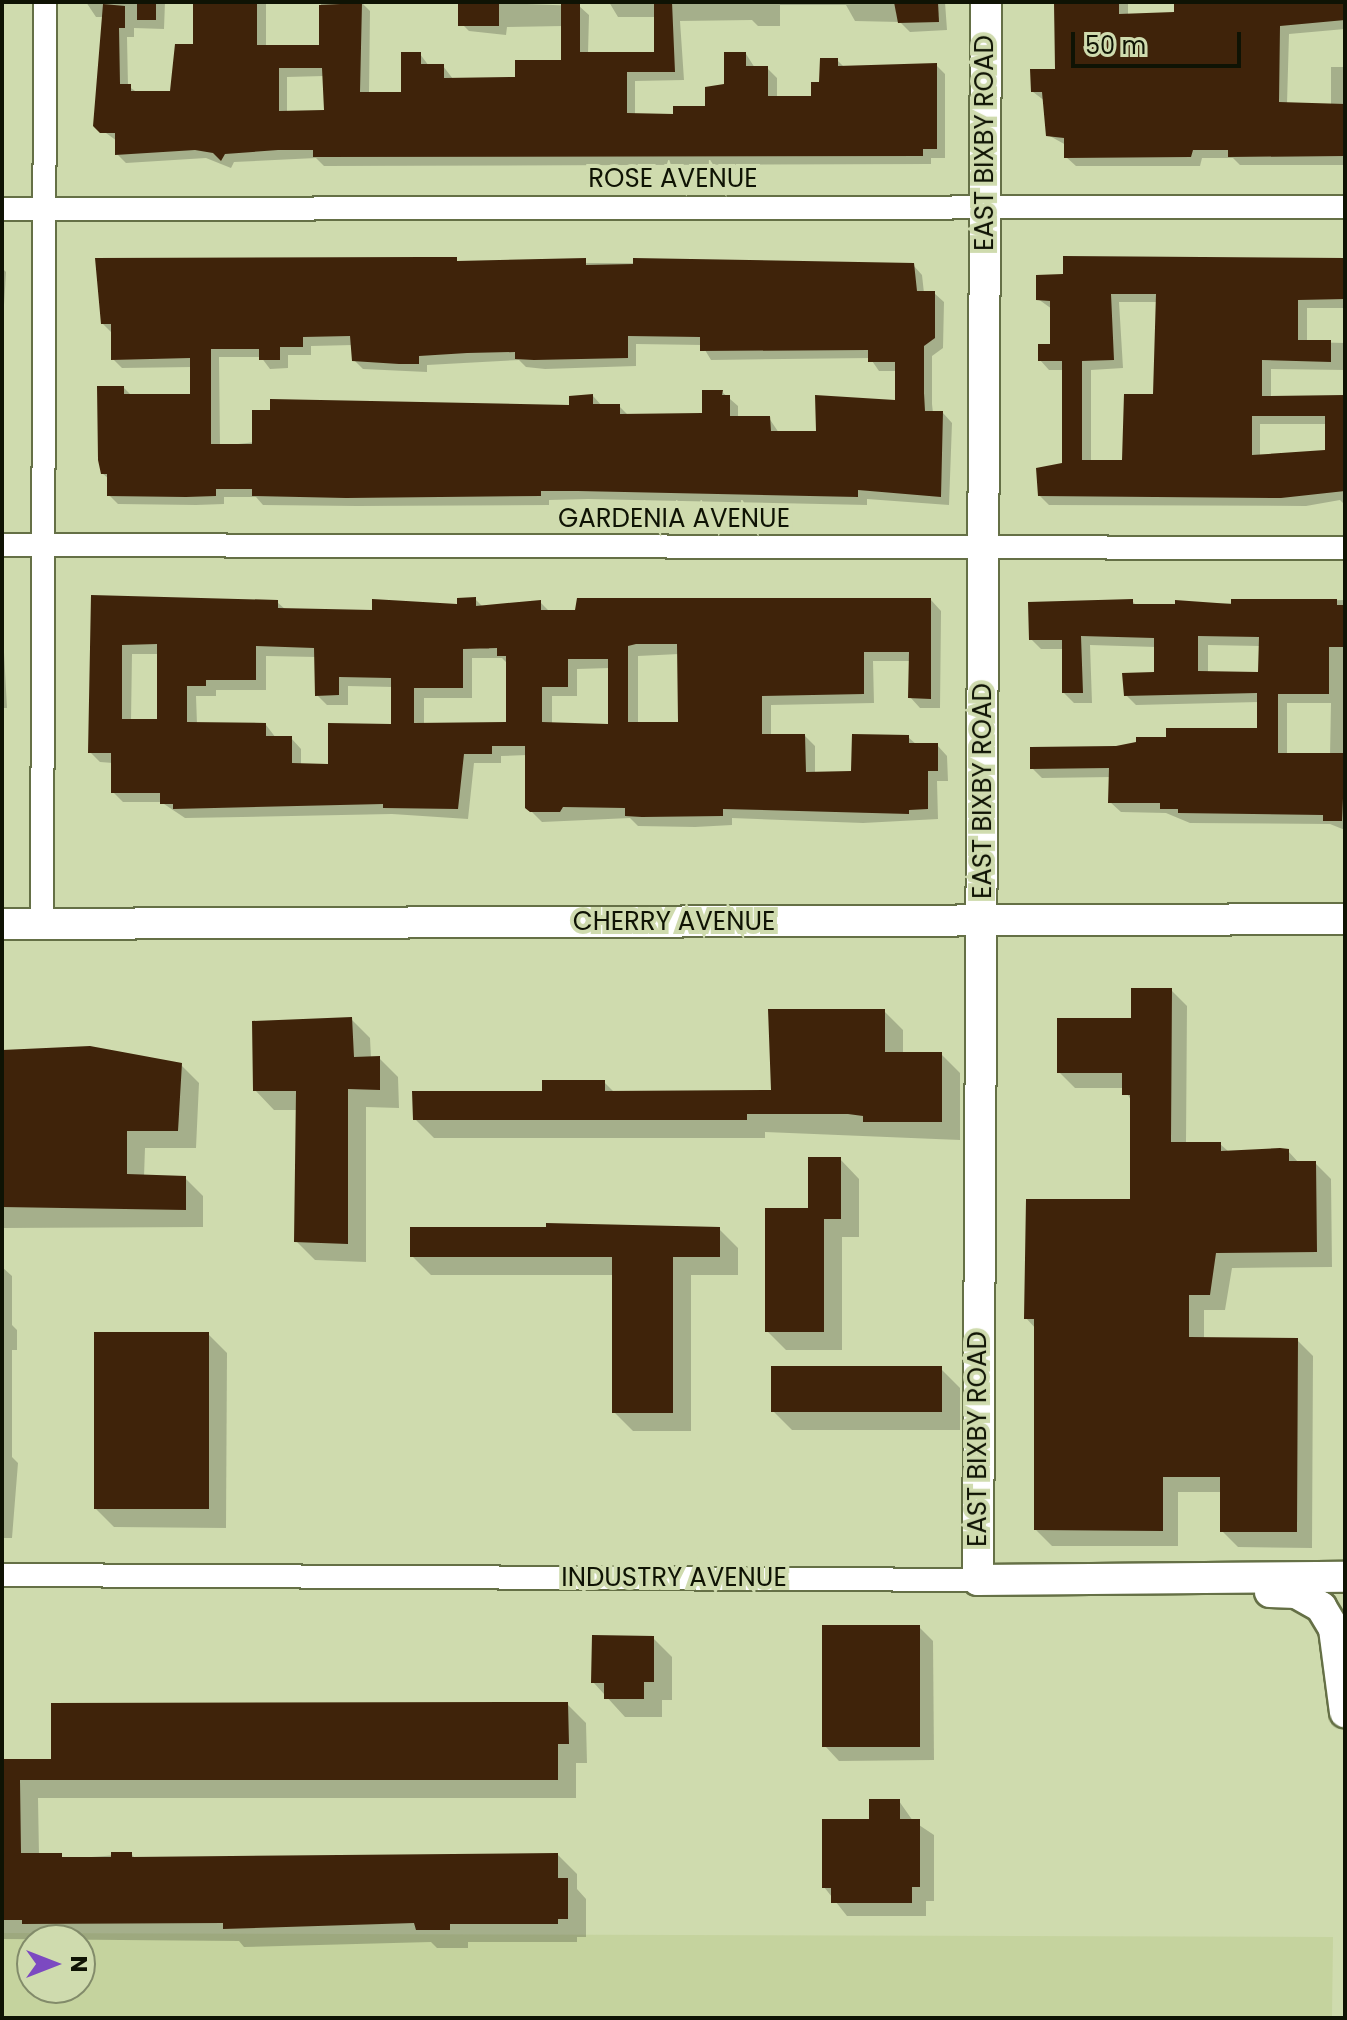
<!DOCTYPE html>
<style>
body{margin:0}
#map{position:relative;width:1347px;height:2020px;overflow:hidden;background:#cfdbae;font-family:Poppins,sans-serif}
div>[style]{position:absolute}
.built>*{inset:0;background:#c5d39e}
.shadow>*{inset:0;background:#0003}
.building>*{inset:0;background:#3f230a;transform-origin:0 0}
.roads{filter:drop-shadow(2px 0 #657046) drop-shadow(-2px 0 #657046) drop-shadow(0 2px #657046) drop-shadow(0 -2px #657046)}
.street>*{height:22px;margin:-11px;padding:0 11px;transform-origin:11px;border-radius:11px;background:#fff}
.secondary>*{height:30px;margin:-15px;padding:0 15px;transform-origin:15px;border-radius:15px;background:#fff}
span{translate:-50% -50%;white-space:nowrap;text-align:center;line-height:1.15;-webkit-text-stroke:8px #cfdbae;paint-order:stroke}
.street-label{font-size:26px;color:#0f1304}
.frame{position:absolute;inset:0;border:4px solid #0f1304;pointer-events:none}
.north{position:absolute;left:16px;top:1924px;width:80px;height:80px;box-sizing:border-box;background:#cfdbae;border:2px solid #828b6a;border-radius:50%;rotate:90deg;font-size:22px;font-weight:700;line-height:32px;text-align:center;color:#0f1304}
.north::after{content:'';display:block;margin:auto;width:28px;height:36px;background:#7c49c1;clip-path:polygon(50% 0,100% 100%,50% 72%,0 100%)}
.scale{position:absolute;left:1071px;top:32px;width:170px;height:36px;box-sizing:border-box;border:4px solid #0f1304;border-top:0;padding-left:10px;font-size:24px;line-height:28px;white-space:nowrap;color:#0f1304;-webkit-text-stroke:6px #cfdbae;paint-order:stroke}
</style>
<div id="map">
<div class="built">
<i style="clip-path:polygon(evenodd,2px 1933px,1333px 1937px,1332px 2018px,2px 2018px,2px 1933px,32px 1940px,80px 1940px,80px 1988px,32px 1988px,32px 1940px)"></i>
</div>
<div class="shadow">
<i style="clip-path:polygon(evenodd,86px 2px,165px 2px,164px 29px,134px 28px,134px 37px,127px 37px,128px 86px,138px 93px,172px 93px,195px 46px,195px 2px,266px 2px,266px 47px,321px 47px,321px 2px,361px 2px,370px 11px,369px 94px,403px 94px,420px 54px,429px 66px,443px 66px,453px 79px,517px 79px,563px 62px,563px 26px,507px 27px,506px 35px,469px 31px,460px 22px,480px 2px,579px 6px,589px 15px,588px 54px,656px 54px,656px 17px,618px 17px,609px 2px,945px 2px,947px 30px,910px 32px,900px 22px,855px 21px,846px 5px,780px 5px,780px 26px,758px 26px,752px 20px,680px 21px,684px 80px,635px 81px,635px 115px,675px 116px,707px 108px,746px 54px,755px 68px,767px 68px,777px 78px,777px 98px,813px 98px,837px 60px,845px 68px,936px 65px,945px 74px,945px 158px,931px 158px,931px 164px,324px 166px,316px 158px,234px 162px,231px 168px,206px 158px,126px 163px,117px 154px,117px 141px,95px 125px,104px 17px,96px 17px,86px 2px,324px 76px,326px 112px,287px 113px,287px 77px,324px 76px)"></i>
<i style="clip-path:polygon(1054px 2px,1128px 2px,1128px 16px,1176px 14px,1176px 2px,1345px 2px,1345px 29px,1289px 34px,1287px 104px,1331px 106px,1331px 67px,1345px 67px,1345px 165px,1240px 165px,1233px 158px,1202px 158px,1200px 166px,1076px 166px,1066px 157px,1066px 145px,1048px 135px,1045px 101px,1033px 92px,1057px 71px)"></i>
<i style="clip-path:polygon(evenodd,97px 260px,913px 265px,922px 275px,924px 293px,934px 293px,944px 302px,943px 348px,932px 356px,932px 404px,933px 413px,943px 413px,952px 423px,949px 505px,867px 499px,867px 505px,588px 499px,549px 500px,549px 505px,357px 506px,263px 505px,256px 497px,224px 497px,224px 504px,196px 505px,118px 504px,109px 495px,109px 479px,102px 473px,124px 388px,132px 396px,192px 396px,192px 367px,122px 368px,113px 359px,113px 334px,103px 324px,97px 260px,636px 344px,702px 345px,711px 360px,870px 358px,879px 371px,897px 371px,897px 403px,818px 433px,779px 433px,769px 418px,738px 418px,738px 406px,722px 392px,704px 415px,628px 415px,619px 406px,602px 406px,593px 396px,571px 407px,220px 446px,219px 357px,261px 357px,270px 369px,288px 368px,288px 355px,311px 355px,311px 346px,353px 345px,354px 360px,363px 369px,427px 372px,427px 365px,519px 360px,526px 367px,545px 369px,636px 366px,636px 344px)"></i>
<i style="clip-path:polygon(evenodd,1345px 260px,1345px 308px,1307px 308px,1307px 342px,1345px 343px,1345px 370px,1271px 369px,1271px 397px,1345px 397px,1345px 505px,1340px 500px,1306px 506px,1049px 505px,1039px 495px,1038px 469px,1064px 465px,1064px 370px,1049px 370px,1040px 360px,1052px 346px,1052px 309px,1038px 299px,1345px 260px,1119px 302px,1158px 302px,1155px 396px,1124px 462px,1091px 462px,1091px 370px,1123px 368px,1119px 302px,1345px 260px,1260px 424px,1327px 424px,1327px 452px,1260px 457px,1260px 424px)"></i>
<i style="clip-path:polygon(2px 268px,6px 272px,2px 339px)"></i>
<i style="clip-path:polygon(2px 415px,4px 494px,2px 497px)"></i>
<i style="clip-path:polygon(evenodd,93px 597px,277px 602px,286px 610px,374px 612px,459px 606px,475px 599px,483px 607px,540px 602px,550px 612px,931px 600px,941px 611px,940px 708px,920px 708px,910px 697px,910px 661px,873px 661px,874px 703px,771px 705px,771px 736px,805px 736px,815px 746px,815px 774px,853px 773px,908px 737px,917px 745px,937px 745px,947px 756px,948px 781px,937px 781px,938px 819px,863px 823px,732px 818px,732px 825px,695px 827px,638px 826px,630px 818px,542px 822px,527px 807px,527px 755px,501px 756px,501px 763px,474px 763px,468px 819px,392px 814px,185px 818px,161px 802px,123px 802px,113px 792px,113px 763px,100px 762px,90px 752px,93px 597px,132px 654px,159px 654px,159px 721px,131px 721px,132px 654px,93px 597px,679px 654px,680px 724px,638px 724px,638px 656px,679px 654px,93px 597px,266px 656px,316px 657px,317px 695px,327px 705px,348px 705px,348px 686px,393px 687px,393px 726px,330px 766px,301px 765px,301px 749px,291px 738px,276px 738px,266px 725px,197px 724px,196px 696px,216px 696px,216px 690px,266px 690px,266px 656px,93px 597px,472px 658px,502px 658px,508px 664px,508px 724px,424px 725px,424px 698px,472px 698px,472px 658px,93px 597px,610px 668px,610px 726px,552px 724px,552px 696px,577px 696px,577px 669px,610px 668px)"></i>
<i style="clip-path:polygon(evenodd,1345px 600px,1345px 830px,1330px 824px,1190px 823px,1166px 813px,1121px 812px,1110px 802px,1111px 777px,1042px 778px,1032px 768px,1168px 739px,1259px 730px,1259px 702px,1136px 705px,1126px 695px,1156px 674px,1156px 647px,1090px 645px,1092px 703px,1074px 703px,1064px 693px,1064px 649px,1041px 649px,1031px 639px,1132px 601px,1137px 606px,1345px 600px,1208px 645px,1260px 646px,1260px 674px,1208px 674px,1208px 645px,1345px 600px,1287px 703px,1331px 703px,1330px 755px,1287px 755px,1287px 703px)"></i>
<i style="clip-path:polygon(2px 615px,7px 708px,2px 708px,2px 757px)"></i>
<i style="clip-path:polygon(1171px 990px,1187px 1006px,1186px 1144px,1220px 1144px,1229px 1152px,1288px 1151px,1299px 1163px,1315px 1163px,1331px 1179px,1332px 1267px,1232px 1268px,1225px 1310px,1204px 1310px,1204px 1339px,1297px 1340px,1313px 1356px,1312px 1548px,1238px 1547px,1222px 1531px,1222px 1492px,1178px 1492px,1178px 1546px,1052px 1546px,1036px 1530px,1036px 1329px,1026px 1318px,1132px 1201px,1132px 1102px,1124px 1088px,1075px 1088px,1059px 1072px)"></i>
<i style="clip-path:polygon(884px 1011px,903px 1030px,903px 1054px,941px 1054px,960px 1073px,960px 1140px,765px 1132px,765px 1138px,434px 1138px,415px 1119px,604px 1082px,615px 1093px,773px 1092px)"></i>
<i style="clip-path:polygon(351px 1019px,370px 1038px,371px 1058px,379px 1058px,398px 1077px,399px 1108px,366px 1107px,366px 1262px,315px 1260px,296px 1241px,298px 1110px,274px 1110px,255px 1090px)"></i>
<i style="clip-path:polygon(2px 1053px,181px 1065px,199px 1083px,196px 1148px,145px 1148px,144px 1177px,185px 1178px,203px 1196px,203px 1227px,2px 1228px)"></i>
<i style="clip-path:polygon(840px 1159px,859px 1179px,859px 1237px,842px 1237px,842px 1350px,786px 1350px,767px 1331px,810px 1210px)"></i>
<i style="clip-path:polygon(719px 1229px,738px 1248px,738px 1275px,691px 1275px,691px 1431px,633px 1431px,614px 1412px,614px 1275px,431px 1275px,412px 1256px)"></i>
<i style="clip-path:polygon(2px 1267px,12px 1276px,12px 1325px,17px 1330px,17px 1350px,12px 1350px,12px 1457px,18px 1463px,12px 1538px,2px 1538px)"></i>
<i style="clip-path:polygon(208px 1334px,227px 1353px,226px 1528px,114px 1527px,95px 1508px)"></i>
<i style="clip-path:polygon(941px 1369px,960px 1388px,960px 1430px,792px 1430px,773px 1411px)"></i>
<i style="clip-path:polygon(919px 1627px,933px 1641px,934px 1760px,839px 1761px,825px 1746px)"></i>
<i style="clip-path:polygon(653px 1638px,672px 1657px,672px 1700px,662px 1700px,662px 1717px,625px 1717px,593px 1682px)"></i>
<i style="clip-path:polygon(567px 1704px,586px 1723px,587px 1763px,576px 1763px,576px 1798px,38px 1798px,39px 1855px,65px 1859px,131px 1854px,136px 1859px,558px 1855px,577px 1874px,577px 1889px,586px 1899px,586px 1937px,577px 1937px,577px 1942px,468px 1942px,468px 1948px,437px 1948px,431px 1942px,244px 1947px,239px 1941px,2px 1939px,2px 1761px,53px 1761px)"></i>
<i style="clip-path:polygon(899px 1801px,913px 1821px,934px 1835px,934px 1901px,926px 1901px,926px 1916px,847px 1916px,824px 1887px,871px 1821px)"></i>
</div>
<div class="building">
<i style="left:137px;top:2px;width:19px;height:18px"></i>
<i style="clip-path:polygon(evenodd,193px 2px,257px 2px,257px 45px,319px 45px,319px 5px,362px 3px,360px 92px,401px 92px,401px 52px,421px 52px,421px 64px,444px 64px,444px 78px,515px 77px,515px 60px,561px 60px,561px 4px,580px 4px,580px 52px,654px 52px,654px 2px,672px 2px,675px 72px,627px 72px,627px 113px,673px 114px,673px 106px,705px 106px,705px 87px,724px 84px,724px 52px,746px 52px,746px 66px,768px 66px,768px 96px,811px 96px,811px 82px,819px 82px,820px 58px,838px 58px,838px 66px,937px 63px,937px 149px,923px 149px,923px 156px,313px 157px,313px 150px,278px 150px,225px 154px,221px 161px,213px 153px,195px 150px,115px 155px,115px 133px,100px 133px,93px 126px,103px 4px,125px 6px,125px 28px,119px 28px,120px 84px,131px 84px,131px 91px,170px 91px,175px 44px,193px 44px,193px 2px,279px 68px,322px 68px,324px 110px,279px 111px,279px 68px)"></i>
<i style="clip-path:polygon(894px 2px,938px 2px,939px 22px,898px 23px)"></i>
<i style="clip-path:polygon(1054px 2px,1119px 2px,1119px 14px,1174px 12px,1174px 2px,1345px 2px,1345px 20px,1280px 26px,1279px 102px,1345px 104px,1345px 156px,1228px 157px,1228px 150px,1193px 150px,1191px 157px,1064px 158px,1064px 138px,1046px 136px,1042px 92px,1031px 92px,1030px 69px,1055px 69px)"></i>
<i style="left:458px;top:3px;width:41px;height:23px"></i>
<i style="clip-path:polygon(evenodd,1063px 256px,1345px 258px,1345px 299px,1298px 300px,1298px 340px,1331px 340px,1331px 362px,1262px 360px,1262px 396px,1345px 395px,1345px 491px,1281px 498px,1038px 496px,1036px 468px,1062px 463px,1062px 361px,1038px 361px,1038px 344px,1050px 344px,1050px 301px,1036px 300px,1036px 275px,1063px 274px,1063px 256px,1111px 294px,1156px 294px,1153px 394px,1124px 394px,1122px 460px,1082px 460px,1082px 361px,1114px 360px,1111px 294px,1063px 256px,1252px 416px,1325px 416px,1325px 450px,1252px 455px,1252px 416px)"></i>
<i style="clip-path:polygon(evenodd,425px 257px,457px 257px,457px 261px,586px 258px,586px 265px,633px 264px,633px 258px,914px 263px,917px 291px,935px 291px,935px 338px,924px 346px,924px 393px,925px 411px,943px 411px,941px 497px,858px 490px,858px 497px,578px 491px,541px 491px,541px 496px,346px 498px,252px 496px,252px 489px,216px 489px,216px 496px,186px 497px,107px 496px,107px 474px,101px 474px,98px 460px,97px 386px,124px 386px,124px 394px,190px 394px,190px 358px,111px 360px,111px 324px,101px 324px,95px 258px,425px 257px,350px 336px,352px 361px,399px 364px,419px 364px,419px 356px,467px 353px,515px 352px,515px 359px,534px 360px,628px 358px,628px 336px,700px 337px,700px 351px,868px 350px,868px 362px,895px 362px,895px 400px,815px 395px,816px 431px,771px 431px,770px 416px,730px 416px,730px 395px,722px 395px,723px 390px,702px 390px,702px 413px,620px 414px,620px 404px,593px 404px,593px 394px,569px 396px,569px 405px,270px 399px,270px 410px,252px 410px,252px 444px,211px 444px,211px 349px,259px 349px,259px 360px,280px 360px,280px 347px,303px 347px,303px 337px,350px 336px)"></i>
<i style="clip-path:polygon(evenodd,91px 595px,278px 600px,278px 608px,372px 610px,372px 599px,457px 604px,457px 598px,476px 597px,476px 606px,541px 600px,541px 610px,575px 610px,577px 598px,931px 598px,931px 699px,908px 698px,909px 652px,864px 652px,864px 694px,762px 696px,762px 734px,805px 734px,806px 772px,851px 771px,852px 734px,909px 735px,909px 743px,938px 743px,938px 771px,928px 771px,928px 809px,909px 810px,909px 814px,723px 809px,723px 816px,642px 817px,625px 816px,625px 808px,563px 807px,560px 812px,530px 812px,525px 808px,525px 746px,492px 746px,492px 754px,464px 754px,458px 809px,383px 808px,383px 804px,173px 809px,173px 804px,160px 804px,160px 793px,111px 793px,111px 753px,88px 753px,91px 595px,157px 644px,157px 719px,122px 719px,122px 645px,157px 644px,91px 595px,636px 644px,677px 644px,678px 722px,628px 722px,628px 646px,636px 644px,91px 595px,256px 646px,314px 648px,315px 696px,339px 695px,339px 677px,391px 678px,391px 724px,328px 723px,328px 764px,292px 763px,292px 736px,266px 736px,266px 723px,187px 722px,187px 686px,206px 686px,206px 680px,256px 680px,256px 646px,91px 595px,497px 648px,497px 656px,506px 656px,506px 722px,414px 723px,414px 688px,463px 688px,463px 649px,497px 648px,91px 595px,568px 659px,608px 659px,608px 724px,542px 722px,542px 687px,568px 687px,568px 659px)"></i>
<i style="clip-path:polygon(evenodd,1133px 599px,1133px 604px,1175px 604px,1175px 600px,1231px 604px,1231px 599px,1337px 599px,1337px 605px,1345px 605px,1345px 647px,1329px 647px,1329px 694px,1278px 694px,1278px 753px,1345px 753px,1342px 821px,1323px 821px,1323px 815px,1178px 813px,1178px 809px,1160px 809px,1160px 803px,1108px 803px,1109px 768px,1030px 769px,1030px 747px,1116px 746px,1136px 742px,1136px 737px,1166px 737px,1166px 728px,1257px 728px,1257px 693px,1124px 696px,1122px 673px,1154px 672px,1154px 638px,1081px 636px,1083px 693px,1062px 693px,1062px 640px,1029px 640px,1028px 602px,1133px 599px,1198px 636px,1259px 637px,1258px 672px,1198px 671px,1198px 636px)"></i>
<i style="clip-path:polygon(1131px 988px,1172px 988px,1171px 1142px,1221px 1142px,1221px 1151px,1280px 1148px,1289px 1149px,1289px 1161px,1316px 1161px,1317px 1252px,1216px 1253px,1210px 1295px,1189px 1295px,1189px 1337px,1298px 1338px,1297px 1532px,1220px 1532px,1220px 1477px,1163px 1477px,1163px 1531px,1034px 1530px,1034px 1319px,1024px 1319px,1026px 1199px,1130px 1199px,1130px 1095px,1122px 1095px,1122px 1073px,1057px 1073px,1057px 1018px,1131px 1018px)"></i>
<i style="clip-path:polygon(768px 1009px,885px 1009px,885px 1052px,942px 1052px,942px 1122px,863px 1122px,863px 1116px,848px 1114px,747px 1114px,747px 1120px,413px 1120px,412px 1091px,542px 1091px,542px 1080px,605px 1080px,605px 1091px,771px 1090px)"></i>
<i style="clip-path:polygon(352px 1017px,354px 1057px,380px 1056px,380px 1090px,348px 1089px,348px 1244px,294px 1242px,296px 1091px,253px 1091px,252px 1021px)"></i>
<i style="clip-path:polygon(90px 1046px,182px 1063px,178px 1131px,127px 1131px,127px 1174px,186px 1176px,186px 1210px,2px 1207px,2px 1050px)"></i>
<i style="clip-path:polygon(808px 1157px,841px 1157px,841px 1219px,824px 1219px,824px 1332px,765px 1332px,765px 1208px,808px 1208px)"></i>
<i style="clip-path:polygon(546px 1223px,720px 1227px,720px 1257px,673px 1257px,673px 1413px,612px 1413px,612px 1257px,410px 1257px,410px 1227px,546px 1227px)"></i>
<i style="left:94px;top:1332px;width:115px;height:177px"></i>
<i style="left:771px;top:1366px;width:171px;height:46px"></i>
<i style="left:822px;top:1625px;width:98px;height:122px"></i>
<i style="clip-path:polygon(592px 1635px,654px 1636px,654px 1682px,644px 1682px,644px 1699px,604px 1699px,604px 1683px,591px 1683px)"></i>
<i style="clip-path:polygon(568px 1702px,569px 1744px,558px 1744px,558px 1780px,20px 1780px,21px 1853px,62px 1853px,62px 1857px,111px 1857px,111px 1852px,132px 1852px,132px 1857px,558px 1853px,558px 1878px,568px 1878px,568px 1919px,558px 1919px,558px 1924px,450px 1924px,450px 1930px,416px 1930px,414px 1923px,223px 1929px,223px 1923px,22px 1924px,22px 1920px,2px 1920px,2px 1759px,51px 1759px,51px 1703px)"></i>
<i style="clip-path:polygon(869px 1799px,900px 1799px,900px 1819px,920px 1819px,920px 1887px,912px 1887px,912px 1903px,831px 1903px,831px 1888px,822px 1888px,822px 1819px,869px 1819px)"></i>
</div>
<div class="roads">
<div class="street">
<i style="left:2px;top:209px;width:1343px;rotate:-0.09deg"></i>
<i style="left:2px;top:545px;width:1343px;rotate:0.13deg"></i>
<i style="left:42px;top:925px;width:923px;rotate:-89.81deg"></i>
<i style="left:2px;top:1575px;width:976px;rotate:0.29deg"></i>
</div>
<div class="secondary">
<i style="left:986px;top:2px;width:1578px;rotate:90.29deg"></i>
<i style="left:978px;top:1580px;width:367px;rotate:-0.5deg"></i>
<i style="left:2px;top:924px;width:1343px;rotate:-0.21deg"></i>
<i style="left:1270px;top:1592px;width:26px;rotate:2deg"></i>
<i style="left:1296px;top:1593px;width:29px;rotate:29deg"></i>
<i style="left:1321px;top:1607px;width:26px;rotate:59deg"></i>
<i style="left:1334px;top:1629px;width:84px;rotate:82.5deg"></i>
</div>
</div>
<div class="street-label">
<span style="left:985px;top:143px;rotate:-90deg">EAST BIXBY ROAD</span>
<span style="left:673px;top:179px">ROSE AVENUE</span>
<span style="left:674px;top:519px">GARDENIA AVENUE</span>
<span style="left:983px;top:791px;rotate:-90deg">EAST BIXBY ROAD</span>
<span style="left:674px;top:922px">CHERRY AVENUE</span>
<span style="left:978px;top:1439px;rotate:-90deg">EAST BIXBY ROAD</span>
<span style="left:674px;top:1578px">INDUSTRY AVENUE</span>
</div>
<div class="frame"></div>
<div class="north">N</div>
<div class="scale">50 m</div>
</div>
